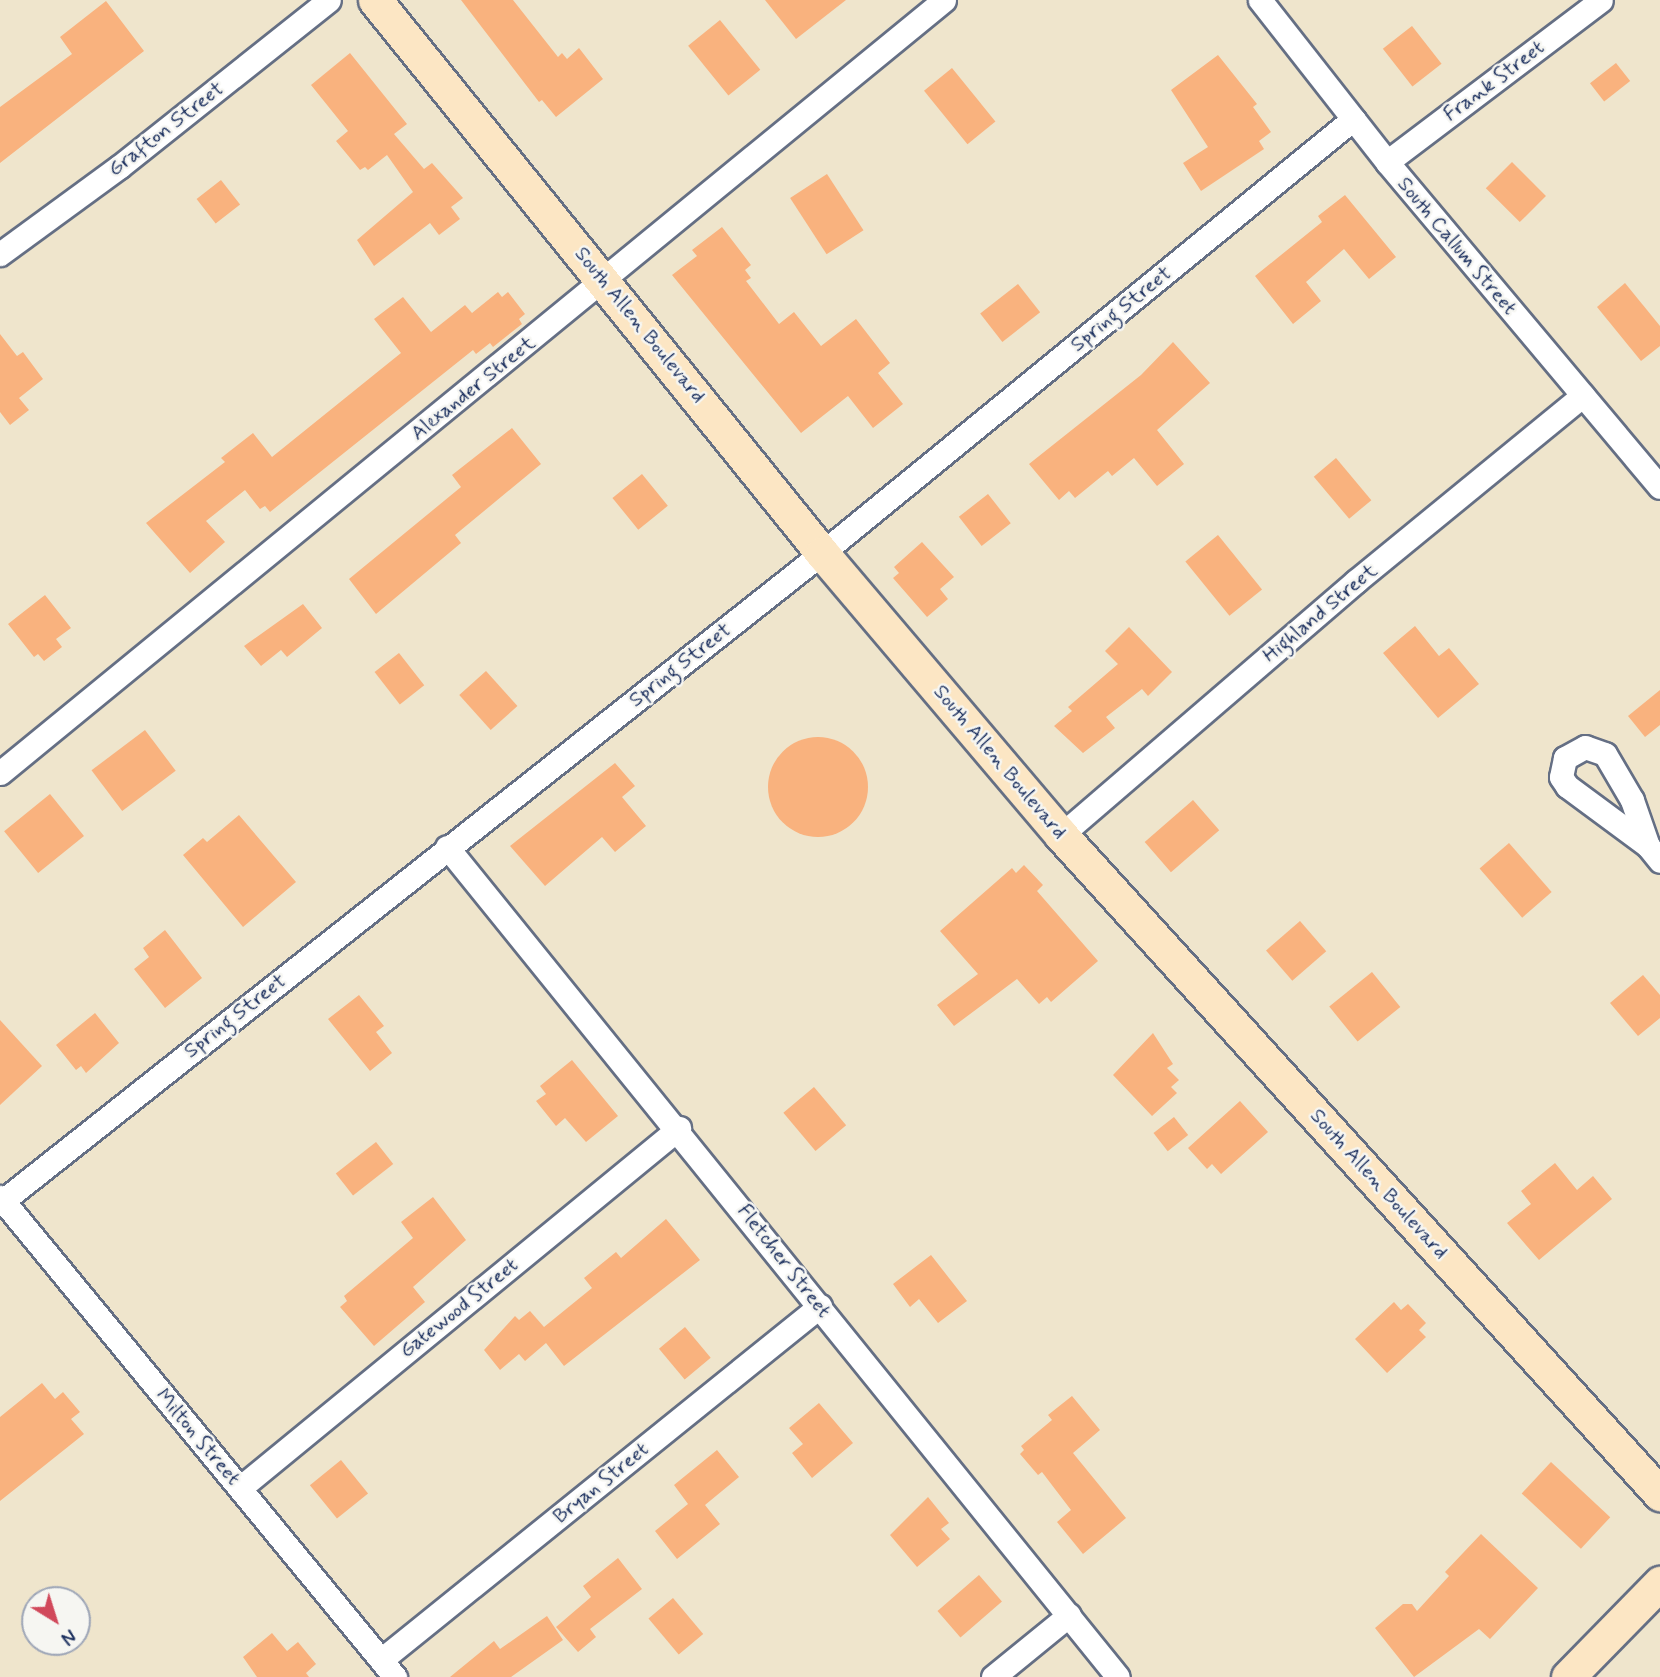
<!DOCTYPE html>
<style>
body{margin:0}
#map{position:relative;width:1660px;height:1677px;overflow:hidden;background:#efe5cc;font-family:Mynerve,sans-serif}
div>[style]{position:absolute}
.building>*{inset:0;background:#f9b27e;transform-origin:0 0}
.round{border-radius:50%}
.roads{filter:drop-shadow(2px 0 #656f84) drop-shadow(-2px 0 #656f84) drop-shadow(0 2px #656f84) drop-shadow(0 -2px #656f84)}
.street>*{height:23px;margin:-11.5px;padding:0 11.5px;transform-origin:11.5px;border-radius:11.5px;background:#fff}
.secondary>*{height:33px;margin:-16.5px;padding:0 16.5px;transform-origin:16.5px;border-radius:16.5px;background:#fce6c4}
span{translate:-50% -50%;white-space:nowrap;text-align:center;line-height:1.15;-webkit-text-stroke:5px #f6f6f2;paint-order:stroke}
.street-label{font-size:21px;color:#1b2f5e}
.north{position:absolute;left:21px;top:1586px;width:70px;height:70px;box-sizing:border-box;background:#f6f6f2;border:2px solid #9ea6b7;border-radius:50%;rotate:142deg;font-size:19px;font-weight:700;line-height:28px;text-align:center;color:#1b2f5e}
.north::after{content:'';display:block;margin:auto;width:24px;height:32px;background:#d1495b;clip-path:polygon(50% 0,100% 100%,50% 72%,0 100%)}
</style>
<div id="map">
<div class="building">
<i style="clip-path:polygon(461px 0,513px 0,558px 57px,562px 53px,567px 59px,579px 48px,603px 79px,556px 117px,542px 100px,539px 102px)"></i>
<i style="clip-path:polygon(765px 0,846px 0,796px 39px)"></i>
<i style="clip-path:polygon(106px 1px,144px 51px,0 163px,0 107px,72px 54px,60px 37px)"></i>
<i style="left:720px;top:20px;width:64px;height:41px;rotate:51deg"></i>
<i style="left:1412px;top:26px;width:48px;height:37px;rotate:52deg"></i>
<i style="clip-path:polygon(350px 53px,407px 124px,394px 134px,424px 169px,432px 163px,463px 198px,451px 207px,460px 219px,439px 235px,430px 223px,374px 266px,357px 240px,413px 192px,387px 155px,368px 170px,365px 167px,360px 170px,336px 141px,348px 131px,311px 85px)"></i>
<i style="clip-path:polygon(1218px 55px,1257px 104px,1253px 107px,1271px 132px,1259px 141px,1264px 149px,1201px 191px,1183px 163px,1208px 147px,1171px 90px)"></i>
<i style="left:1616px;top:63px;width:23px;height:33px;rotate:52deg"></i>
<i style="left:952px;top:68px;width:69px;height:36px;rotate:51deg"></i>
<i style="left:1512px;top:162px;width:48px;height:37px;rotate:45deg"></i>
<i style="left:827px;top:174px;width:67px;height:44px;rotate:57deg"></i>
<i style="left:221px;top:180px;width:31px;height:31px;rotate:52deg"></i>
<i style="clip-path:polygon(1345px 195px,1396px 257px,1369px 279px,1344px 249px,1306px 282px,1321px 301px,1293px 324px,1255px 276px,1322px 222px,1318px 216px)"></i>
<i style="clip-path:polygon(722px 227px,751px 265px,745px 270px,751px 278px,746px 281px,779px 324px,794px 312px,821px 346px,856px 319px,890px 363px,878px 373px,903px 404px,873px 428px,848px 396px,801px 433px,672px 275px,697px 256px,692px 250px)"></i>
<i style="clip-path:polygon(1625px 283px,1660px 326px,1660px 346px,1641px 361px,1597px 307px)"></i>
<i style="left:1018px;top:284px;width:36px;height:48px;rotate:52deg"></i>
<i style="clip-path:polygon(498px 292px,502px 297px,508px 292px,525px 314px,519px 319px,522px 324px,493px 347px,490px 343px,476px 354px,473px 350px,270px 512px,265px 506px,260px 509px,245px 490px,206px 521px,225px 542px,190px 573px,146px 523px,225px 462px,221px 458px,253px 433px,272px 457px,401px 353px,374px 319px,403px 297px,431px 332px,465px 305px,472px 313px)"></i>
<i style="clip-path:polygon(0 334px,17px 356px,23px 352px,43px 379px,19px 398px,29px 410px,10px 425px,0 412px)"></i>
<i style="clip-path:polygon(1173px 342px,1210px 383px,1157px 430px,1184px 464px,1157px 486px,1134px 458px,1112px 476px,1108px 471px,1075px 498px,1069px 491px,1059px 500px,1029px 464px,1141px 375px)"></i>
<i style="clip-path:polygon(512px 428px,541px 464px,455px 535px,461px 543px,376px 614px,349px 579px,461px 487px,452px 475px)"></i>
<i style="left:1336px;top:458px;width:55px;height:29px;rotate:50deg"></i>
<i style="left:642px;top:474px;width:41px;height:38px;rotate:51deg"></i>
<i style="left:988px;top:494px;width:37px;height:37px;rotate:52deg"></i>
<i style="left:1218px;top:535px;width:70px;height:42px;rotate:51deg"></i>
<i style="clip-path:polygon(922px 542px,954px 577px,940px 589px,948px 599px,927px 617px,893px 578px,899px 573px,894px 567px)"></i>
<i style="clip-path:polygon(45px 595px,71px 628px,56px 639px,62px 647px,44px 661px,38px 654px,34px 657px,8px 624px)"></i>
<i style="clip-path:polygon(303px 604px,322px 628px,287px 657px,281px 650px,261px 666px,244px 646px)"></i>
<i style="clip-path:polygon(1415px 626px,1439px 656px,1449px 648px,1479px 684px,1438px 718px,1383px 653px)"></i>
<i style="clip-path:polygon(1129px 627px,1172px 672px,1148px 696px,1142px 689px,1106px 717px,1115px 728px,1083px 753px,1054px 726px,1072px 711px,1068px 707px,1118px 664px,1105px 651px)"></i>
<i style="left:399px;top:653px;width:41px;height:31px;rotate:52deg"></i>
<i style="left:486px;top:671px;width:47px;height:36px;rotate:48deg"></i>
<i style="clip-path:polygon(1660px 690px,1660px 725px,1645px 737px,1628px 716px)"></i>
<i style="left:145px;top:730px;width:51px;height:67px;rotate:53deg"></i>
<i class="round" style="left:768px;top:737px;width:100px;height:100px"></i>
<i style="clip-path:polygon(615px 763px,635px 786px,622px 797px,646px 826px,615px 852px,602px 837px,545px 886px,510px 846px)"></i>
<i style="left:50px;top:794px;width:54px;height:59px;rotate:51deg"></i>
<i style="left:1193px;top:800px;width:40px;height:64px;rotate:49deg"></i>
<i style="clip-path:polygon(239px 815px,296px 882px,243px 927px,183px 855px,203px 838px,207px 842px)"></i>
<i style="left:1509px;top:843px;width:65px;height:39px;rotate:49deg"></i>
<i style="clip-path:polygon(1024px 865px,1043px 885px,1037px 891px,1098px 961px,1051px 1002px,1047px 997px,1039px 1004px,1017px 979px,954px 1026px,937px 1005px,978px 974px,940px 931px,1012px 868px,1016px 873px)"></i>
<i style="left:1300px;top:921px;width:40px;height:45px;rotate:49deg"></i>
<i style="clip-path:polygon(165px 930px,202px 978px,165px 1008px,134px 969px,149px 957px,143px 948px)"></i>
<i style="left:1372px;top:972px;width:45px;height:55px;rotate:51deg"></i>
<i style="clip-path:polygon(1643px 975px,1660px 995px,1660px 1018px,1638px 1036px,1610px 1003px)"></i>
<i style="clip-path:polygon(359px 995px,384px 1026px,376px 1032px,392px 1053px,370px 1071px,328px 1019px)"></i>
<i style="clip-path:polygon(95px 1013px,119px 1043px,86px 1073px,81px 1066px,76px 1070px,56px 1045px)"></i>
<i style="clip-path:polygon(0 1020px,42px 1066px,0 1105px)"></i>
<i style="clip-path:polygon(1153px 1033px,1173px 1064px,1167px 1068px,1179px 1080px,1171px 1087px,1177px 1093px,1152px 1116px,1113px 1075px)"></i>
<i style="clip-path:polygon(572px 1060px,618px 1116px,586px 1142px,565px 1118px,556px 1126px,536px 1101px,546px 1094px,540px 1086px)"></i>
<i style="left:814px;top:1087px;width:50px;height:40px;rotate:50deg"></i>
<i style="clip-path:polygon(1240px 1101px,1268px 1132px,1221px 1174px,1212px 1164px,1207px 1169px,1188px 1148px)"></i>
<i style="left:1174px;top:1117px;width:23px;height:26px;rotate:52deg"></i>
<i style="left:376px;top:1142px;width:28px;height:51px;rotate:52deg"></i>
<i style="clip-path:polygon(1555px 1163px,1577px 1190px,1593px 1176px,1612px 1199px,1539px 1260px,1507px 1223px,1531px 1204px,1521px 1191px)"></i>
<i style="clip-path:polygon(433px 1197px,466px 1240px,413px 1287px,425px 1302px,374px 1346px,340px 1307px,347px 1301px,344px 1296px,413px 1238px,401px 1222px)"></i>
<i style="clip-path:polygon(666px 1219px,700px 1260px,564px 1366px,546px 1343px,525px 1361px,519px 1354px,500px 1370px,484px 1350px,515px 1316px,519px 1320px,530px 1311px,544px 1327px,592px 1288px,584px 1278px,616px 1252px,621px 1258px)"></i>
<i style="clip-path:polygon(931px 1255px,967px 1301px,938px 1323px,919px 1299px,910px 1307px,893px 1284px)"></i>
<i style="clip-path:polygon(1394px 1302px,1401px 1310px,1408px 1304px,1426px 1323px,1419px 1330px,1426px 1337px,1387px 1373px,1355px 1339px)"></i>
<i style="left:685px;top:1327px;width:40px;height:34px;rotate:50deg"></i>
<i style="clip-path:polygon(42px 1383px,55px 1399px,63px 1392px,80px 1412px,71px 1419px,84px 1434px,0 1501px,0 1417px)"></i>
<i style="clip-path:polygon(1072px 1396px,1100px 1430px,1073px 1453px,1126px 1518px,1083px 1554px,1057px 1522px,1071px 1510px,1042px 1472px,1038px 1475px,1020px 1454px,1024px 1450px,1021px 1446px,1052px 1420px,1048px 1415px)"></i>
<i style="clip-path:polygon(819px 1403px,853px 1443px,812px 1478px,792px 1453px,803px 1444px,789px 1428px)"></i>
<i style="clip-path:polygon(717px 1450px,739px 1477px,705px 1505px,720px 1524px,677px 1559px,655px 1531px,688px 1504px,674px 1485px)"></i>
<i style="left:341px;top:1460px;width:43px;height:40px;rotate:51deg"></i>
<i style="left:1551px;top:1462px;width:81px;height:43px;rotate:43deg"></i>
<i style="clip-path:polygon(928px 1497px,949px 1523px,941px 1529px,950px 1539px,917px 1567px,890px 1535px)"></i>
<i style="clip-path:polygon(1481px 1534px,1538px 1588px,1490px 1639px,1479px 1629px,1414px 1677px,1375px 1628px,1403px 1604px,1412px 1604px,1417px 1611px,1449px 1576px,1445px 1572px)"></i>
<i style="clip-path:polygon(618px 1558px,642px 1589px,590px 1629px,596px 1637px,578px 1652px,556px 1627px,591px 1597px,583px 1586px)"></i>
<i style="left:979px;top:1575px;width:35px;height:55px;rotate:49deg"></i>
<i style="left:673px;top:1598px;width:47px;height:32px;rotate:50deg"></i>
<i style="clip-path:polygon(547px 1616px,563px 1640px,511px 1677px,450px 1677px,494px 1641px,500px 1649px)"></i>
<i style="clip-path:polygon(272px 1633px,287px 1651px,298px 1642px,316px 1664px,306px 1673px,309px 1677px,257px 1677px,243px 1657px)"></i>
</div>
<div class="roads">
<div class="street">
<i style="left:1260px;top:0;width:206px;rotate:51.9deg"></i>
<i style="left:1387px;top:162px;width:424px;rotate:50deg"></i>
<i style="left:1387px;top:162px;width:268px;rotate:-37.1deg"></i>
<i style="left:0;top:254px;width:147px;rotate:-36.2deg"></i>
<i style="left:119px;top:167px;width:268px;rotate:-38.5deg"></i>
<i style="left:0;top:773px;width:1220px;rotate:-39.31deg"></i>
<i style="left:1061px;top:835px;width:389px;rotate:-40.7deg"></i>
<i style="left:1356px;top:581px;width:293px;rotate:-39.3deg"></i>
<i style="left:1648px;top:846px;width:49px;rotate:-109.2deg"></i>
<i style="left:1632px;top:800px;width:53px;rotate:-120.4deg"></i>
<i style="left:1605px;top:754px;width:21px;rotate:-161deg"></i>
<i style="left:1585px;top:747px;width:23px;rotate:151deg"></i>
<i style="left:1565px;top:758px;width:19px;rotate:102deg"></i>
<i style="left:1561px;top:777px;width:11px;rotate:56deg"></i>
<i style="left:1567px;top:786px;width:101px;rotate:36.5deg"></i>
<i style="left:1648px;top:846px;width:19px;rotate:51deg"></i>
<i style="left:447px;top:847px;width:1067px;rotate:51.05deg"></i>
<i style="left:0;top:1197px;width:622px;rotate:50.55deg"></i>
<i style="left:0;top:1203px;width:1048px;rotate:-38.34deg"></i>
<i style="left:822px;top:553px;width:686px;rotate:-39.26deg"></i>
<i style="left:240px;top:1488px;width:568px;rotate:-39.35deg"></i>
<i style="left:381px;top:1660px;width:564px;rotate:-38.88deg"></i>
<i style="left:993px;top:1677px;width:98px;rotate:-39.2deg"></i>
</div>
<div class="secondary">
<i style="left:375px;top:0;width:711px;rotate:51.05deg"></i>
<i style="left:822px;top:553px;width:370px;rotate:49.7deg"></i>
<i style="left:1061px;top:835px;width:891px;rotate:47.73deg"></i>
<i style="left:1568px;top:1677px;width:132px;rotate:-45.6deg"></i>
</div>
</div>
<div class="street-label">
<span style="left:1494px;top:81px;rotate:-37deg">Frank Street</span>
<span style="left:166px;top:129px;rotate:-38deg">Grafton Street</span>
<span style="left:1457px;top:246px;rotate:50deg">South Callum Street</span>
<span style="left:1121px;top:309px;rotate:-39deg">Spring Street</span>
<span style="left:640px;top:325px;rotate:51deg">South Allen Boulevard</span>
<span style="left:473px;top:388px;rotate:-39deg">Alexander Street</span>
<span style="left:1320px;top:613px;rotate:-40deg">Highland Street</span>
<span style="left:680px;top:665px;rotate:-38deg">Spring Street</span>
<span style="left:1000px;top:762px;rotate:50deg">South Allen Boulevard</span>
<span style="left:235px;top:1016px;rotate:-38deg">Spring Street</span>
<span style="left:1379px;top:1184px;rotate:48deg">South Allen Boulevard</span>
<span style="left:784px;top:1261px;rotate:52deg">Fletcher Street</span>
<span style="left:459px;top:1308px;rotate:-39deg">Gatewood Street</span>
<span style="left:198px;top:1437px;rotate:50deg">Milton Street</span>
<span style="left:601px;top:1483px;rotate:-39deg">Bryan Street</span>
</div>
<div class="north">N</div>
</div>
